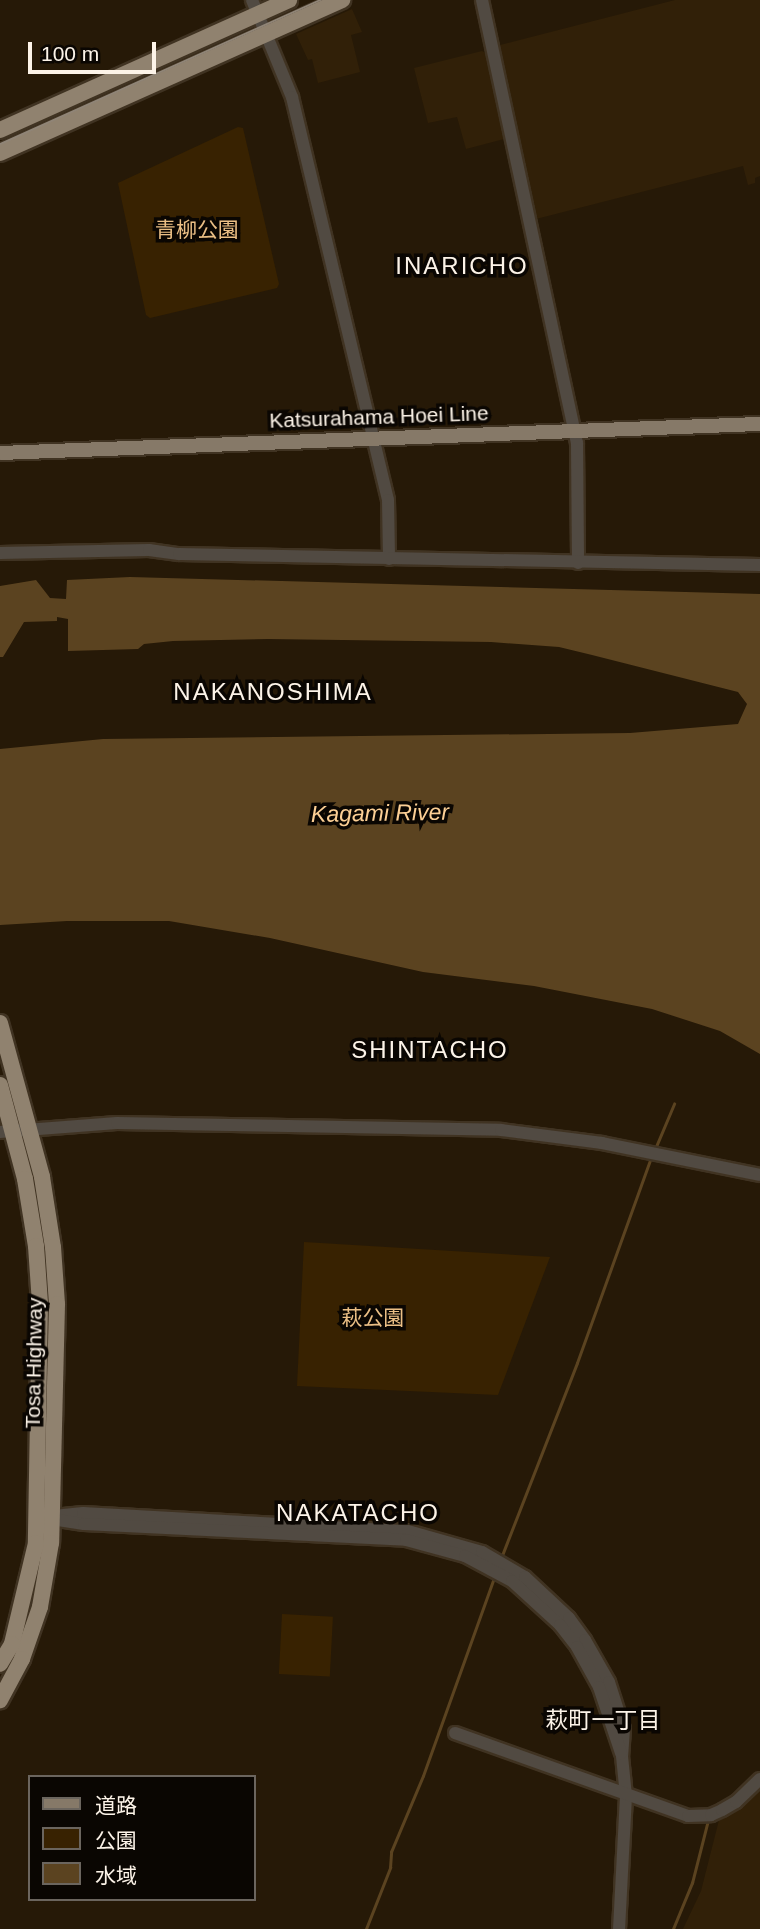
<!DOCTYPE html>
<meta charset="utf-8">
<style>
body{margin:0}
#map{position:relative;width:760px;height:1929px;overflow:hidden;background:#261907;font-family:Helvetica,"Noto Sans JP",sans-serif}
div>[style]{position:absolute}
.built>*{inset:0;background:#312008}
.green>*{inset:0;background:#382201;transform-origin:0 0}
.water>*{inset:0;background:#5b4320}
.stream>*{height:2.5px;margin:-1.25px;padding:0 1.25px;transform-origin:1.25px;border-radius:1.25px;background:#5b4320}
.roads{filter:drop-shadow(2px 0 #403322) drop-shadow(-2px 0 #403322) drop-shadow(0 2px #403322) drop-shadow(0 -2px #403322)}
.tertiary>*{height:12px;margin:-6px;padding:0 6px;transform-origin:6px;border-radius:6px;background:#514a42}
.primary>*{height:14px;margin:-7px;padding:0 7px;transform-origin:7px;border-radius:7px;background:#867968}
.trunk>*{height:16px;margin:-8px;padding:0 8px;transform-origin:8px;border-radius:8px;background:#90826f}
.tram>*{height:2px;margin:-1px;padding:0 1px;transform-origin:1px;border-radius:1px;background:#908577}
span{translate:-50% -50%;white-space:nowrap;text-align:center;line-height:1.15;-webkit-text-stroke:7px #0a0602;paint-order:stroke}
.park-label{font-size:21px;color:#ebbf85}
.street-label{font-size:21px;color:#fcf3e8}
.water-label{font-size:23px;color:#fccf95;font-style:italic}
.neighbourhood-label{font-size:23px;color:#fcf3e8}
.quarter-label{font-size:24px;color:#fcf3e8;letter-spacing:2px}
.legend{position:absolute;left:28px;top:1775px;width:228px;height:126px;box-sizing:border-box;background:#0a0602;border:2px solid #6b655e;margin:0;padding:9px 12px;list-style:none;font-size:21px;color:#fcf3e8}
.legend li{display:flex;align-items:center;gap:14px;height:35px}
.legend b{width:35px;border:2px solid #6b655e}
.scale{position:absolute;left:28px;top:42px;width:128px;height:32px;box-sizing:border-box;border:4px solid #fcf3e8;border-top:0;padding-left:9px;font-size:21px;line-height:24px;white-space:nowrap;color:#fcf3e8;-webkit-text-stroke:5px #0a0602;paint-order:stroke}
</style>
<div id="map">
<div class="built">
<i style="clip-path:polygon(675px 0,760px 0,760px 176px,755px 178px,755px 183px,748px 185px,743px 166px,536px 219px,500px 45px)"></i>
<i style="clip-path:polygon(352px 9px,362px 32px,351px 35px,360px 72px,318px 83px,312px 59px,308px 60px,296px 34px)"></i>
<i style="clip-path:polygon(482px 51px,486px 53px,504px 139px,466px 149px,457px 117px,428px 123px,414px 68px)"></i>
<i style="clip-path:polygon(760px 1785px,760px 1929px,683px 1929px,701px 1891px,720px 1816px)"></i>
</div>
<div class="green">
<i style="clip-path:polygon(238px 127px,243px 128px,279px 284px,277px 288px,150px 318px,146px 315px,118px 183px)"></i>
<i style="clip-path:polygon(304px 1242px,550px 1257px,498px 1395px,297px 1386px)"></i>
<i style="left:282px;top:1614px;width:51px;height:60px;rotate:3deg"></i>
</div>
<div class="water">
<i style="clip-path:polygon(130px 577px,760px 594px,760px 1054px,720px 1031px,652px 1009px,534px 986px,423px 972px,270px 938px,169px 921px,67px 921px,0 925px,0 749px,103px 739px,630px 733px,738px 724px,747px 704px,738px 692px,592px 655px,559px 647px,491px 642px,268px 639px,173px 641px,144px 644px,138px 649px,68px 651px,68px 619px,57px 617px,57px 621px,24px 622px,3px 657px,0 657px,0 586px,36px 580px,50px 598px,66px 599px,67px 580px)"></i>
</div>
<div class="stream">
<i style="left:655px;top:1149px;width:49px;rotate:-67.1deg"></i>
<i style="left:501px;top:1558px;width:209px;rotate:-68.7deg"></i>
<i style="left:577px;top:1363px;width:218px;rotate:-70.2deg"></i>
<i style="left:366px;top:1929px;width:66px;rotate:-68.5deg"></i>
<i style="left:390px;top:1868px;width:16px;rotate:-86deg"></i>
<i style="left:391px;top:1852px;width:82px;rotate:-67.2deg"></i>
<i style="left:423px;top:1776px;width:210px;rotate:-70.3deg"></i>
<i style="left:673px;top:1929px;width:50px;rotate:-67.6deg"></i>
<i style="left:692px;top:1883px;width:61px;rotate:-75.7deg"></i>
</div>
<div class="roads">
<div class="tertiary">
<i style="left:252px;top:0;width:105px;rotate:67.6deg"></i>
<i style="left:292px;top:97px;width:414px;rotate:76.6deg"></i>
<i style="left:388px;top:500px;width:59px;rotate:89deg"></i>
<i style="left:482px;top:0;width:453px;rotate:77.9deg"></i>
<i style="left:577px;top:443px;width:120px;rotate:89.5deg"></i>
<i style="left:0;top:553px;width:149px;rotate:-1.2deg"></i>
<i style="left:149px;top:550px;width:30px;rotate:8deg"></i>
<i style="left:179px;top:554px;width:581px;rotate:1.08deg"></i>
<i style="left:0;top:1132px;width:117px;rotate:-4.4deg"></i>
<i style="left:117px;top:1123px;width:384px;rotate:1deg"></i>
<i style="left:501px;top:1130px;width:102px;rotate:7.3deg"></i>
<i style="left:602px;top:1143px;width:161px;rotate:11.4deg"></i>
<i style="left:44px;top:1517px;width:39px;rotate:-6deg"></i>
<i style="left:83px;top:1513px;width:325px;rotate:3.2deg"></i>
<i style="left:408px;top:1531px;width:77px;rotate:15.8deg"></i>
<i style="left:482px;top:1552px;width:50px;rotate:30.2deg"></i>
<i style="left:525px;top:1577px;width:60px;rotate:43deg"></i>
<i style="left:569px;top:1618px;width:27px;rotate:54deg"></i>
<i style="left:585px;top:1640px;width:48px;rotate:60.3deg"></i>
<i style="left:609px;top:1682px;width:49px;rotate:72.3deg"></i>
<i style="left:624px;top:1729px;width:27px;rotate:94deg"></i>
<i style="left:622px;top:1756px;width:40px;rotate:84.3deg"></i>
<i style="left:626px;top:1796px;width:133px;rotate:93deg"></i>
<i style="left:58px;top:1520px;width:26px;rotate:9deg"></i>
<i style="left:84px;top:1524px;width:322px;rotate:2.8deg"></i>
<i style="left:406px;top:1540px;width:61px;rotate:15.2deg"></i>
<i style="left:465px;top:1556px;width:53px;rotate:28deg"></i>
<i style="left:512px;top:1581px;width:65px;rotate:42.5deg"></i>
<i style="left:560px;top:1625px;width:28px;rotate:52deg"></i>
<i style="left:577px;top:1647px;width:46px;rotate:61.2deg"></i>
<i style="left:599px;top:1687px;width:70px;rotate:71.6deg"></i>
<i style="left:455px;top:1733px;width:247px;rotate:19.6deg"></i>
<i style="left:688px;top:1816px;width:23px;rotate:-2deg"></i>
<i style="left:711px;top:1815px;width:12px;rotate:-24deg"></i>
<i style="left:722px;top:1810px;width:16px;rotate:-30deg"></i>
<i style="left:736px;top:1802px;width:33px;rotate:-44deg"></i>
</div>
<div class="primary">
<i style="left:0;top:453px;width:761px;rotate:-2.19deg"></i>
</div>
<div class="trunk">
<i style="left:0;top:130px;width:317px;rotate:-24.2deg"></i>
<i style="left:0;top:153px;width:375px;rotate:-24.1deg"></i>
<i style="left:0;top:1023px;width:160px;rotate:74.7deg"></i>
<i style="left:42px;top:1177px;width:71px;rotate:81.1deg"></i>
<i style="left:53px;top:1247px;width:57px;rotate:86deg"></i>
<i style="left:57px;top:1304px;width:239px;rotate:91.4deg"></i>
<i style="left:51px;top:1543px;width:65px;rotate:99.8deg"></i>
<i style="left:40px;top:1607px;width:55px;rotate:109.1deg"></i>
<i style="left:22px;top:1659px;width:47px;rotate:118.2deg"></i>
<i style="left:0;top:1085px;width:97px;rotate:75.1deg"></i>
<i style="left:25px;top:1179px;width:68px;rotate:80.7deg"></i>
<i style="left:36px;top:1246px;width:57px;rotate:86deg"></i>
<i style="left:40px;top:1303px;width:240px;rotate:91deg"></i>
<i style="left:36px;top:1543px;width:104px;rotate:103.4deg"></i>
<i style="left:12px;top:1644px;width:23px;rotate:121deg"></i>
</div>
</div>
<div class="tram">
<i style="left:0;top:144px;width:352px;rotate:-24.2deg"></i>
</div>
<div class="park-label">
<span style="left:197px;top:230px">青柳公園</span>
<span style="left:373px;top:1318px">萩公園</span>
</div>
<div class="street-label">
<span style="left:379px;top:417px;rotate:-2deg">Katsurahama Hoei Line</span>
<span style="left:34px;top:1363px;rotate:-89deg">Tosa Highway</span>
</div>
<div class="water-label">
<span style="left:380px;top:813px;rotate:-1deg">Kagami River</span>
</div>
<div class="neighbourhood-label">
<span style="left:603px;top:1720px">萩町一丁目</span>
</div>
<div class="quarter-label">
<span style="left:462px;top:266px">INARICHO</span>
<span style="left:273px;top:692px">NAKANOSHIMA</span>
<span style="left:430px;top:1050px">SHINTACHO</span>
<span style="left:358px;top:1513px">NAKATACHO</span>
</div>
<ul class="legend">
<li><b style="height:9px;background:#867968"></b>道路</li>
<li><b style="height:19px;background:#382201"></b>公園</li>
<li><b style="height:19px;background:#5b4320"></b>水域</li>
</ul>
<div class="scale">100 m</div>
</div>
